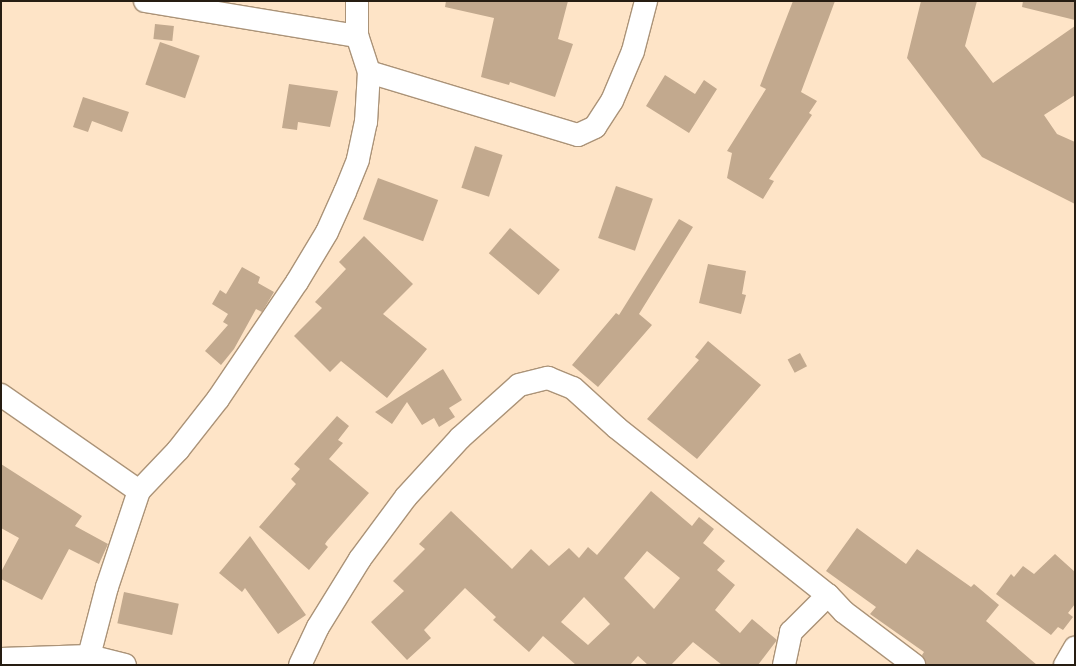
<!DOCTYPE html>
<style>
body{margin:0}
#map{position:relative;width:1076px;height:666px;overflow:hidden;background:#fee4c7;font-family:"Sofia Sans Condensed",sans-serif}
div>[style]{position:absolute}
.building>*{inset:0;background:#c2a98e;transform-origin:0 0}
.roads{filter:drop-shadow(1px 0 #ab9378) drop-shadow(-1px 0 #ab9378) drop-shadow(0 1px #ab9378) drop-shadow(0 -1px #ab9378)}
.minor>*{height:22px;margin:-11px;padding:0 11px;transform-origin:11px;border-radius:11px;background:#fff}
span{translate:-50% -50%;white-space:nowrap;text-align:center;line-height:1.15;-webkit-text-stroke:4px #fee4c7;paint-order:stroke}
.frame{position:absolute;inset:0;border:2px solid #261d12;pointer-events:none}
</style>
<div id="map">
<div class="building">
<i style="clip-path:polygon(446px 1px,568px 1px,558px 39px,573px 44px,555px 97px,510px 82px,509px 85px,481px 77px,494px 18px,445px 7px)"></i>
<i style="clip-path:polygon(793px 1px,835px 1px,801px 92px,817px 101px,809px 113px,812px 115px,769px 179px,774px 181px,763px 199px,727px 178px,732px 153px,727px 151px,766px 89px,760px 86px)"></i>
<i style="clip-path:polygon(921px 1px,977px 1px,965px 46px,993px 83px,1075px 26px,1075px 95px,1044px 115px,1057px 134px,1075px 142px,1075px 204px,982px 157px,907px 58px)"></i>
<i style="clip-path:polygon(1023px 1px,1075px 1px,1075px 20px,1022px 7px)"></i>
<i style="left:155px;top:24px;width:19px;height:15px;rotate:6deg"></i>
<i style="left:160px;top:42px;width:42px;height:45px;rotate:19deg"></i>
<i style="clip-path:polygon(665px 75px,695px 94px,704px 80px,717px 89px,689px 133px,646px 106px)"></i>
<i style="clip-path:polygon(289px 84px,338px 91px,330px 127px,298px 122px,297px 130px,282px 128px)"></i>
<i style="clip-path:polygon(83px 97px,129px 112px,122px 132px,92px 121px,88px 132px,73px 127px)"></i>
<i style="left:475px;top:146px;width:29px;height:44px;rotate:18deg"></i>
<i style="left:378px;top:178px;width:64px;height:44px;rotate:20deg"></i>
<i style="left:616px;top:186px;width:39px;height:55px;rotate:19deg"></i>
<i style="clip-path:polygon(679px 219px,693px 227px,639px 314px,652px 325px,598px 387px,572px 365px,616px 313px,619px 315px)"></i>
<i style="left:510px;top:228px;width:65px;height:33px;rotate:40deg"></i>
<i style="clip-path:polygon(364px 236px,413px 284px,383px 314px,427px 349px,387px 398px,341px 361px,330px 372px,294px 336px,322px 308px,315px 302px,346px 269px,339px 262px)"></i>
<i style="clip-path:polygon(708px 264px,746px 271px,742px 294px,746px 295px,741px 314px,699px 303px)"></i>
<i style="clip-path:polygon(242px 267px,260px 277px,258px 283px,274px 292px,262px 312px,256px 309px,234px 349px,221px 365px,205px 351px,228px 325px,223px 322px,228px 314px,212px 304px,220px 290px,226px 294px)"></i>
<i style="clip-path:polygon(708px 341px,761px 385px,697px 459px,647px 419px,699px 360px,695px 357px)"></i>
<i style="left:800px;top:353px;width:15px;height:14px;rotate:62deg"></i>
<i style="clip-path:polygon(443px 369px,462px 400px,449px 408px,455px 417px,439px 427px,434px 418px,422px 425px,407px 402px,392px 424px,375px 412px)"></i>
<i style="clip-path:polygon(337px 416px,349px 426px,338px 440px,343px 443px,329px 459px,369px 493px,327px 541px,325px 544px,328px 547px,309px 570px,259px 527px,296px 484px,291px 479px,300px 469px,294px 464px)"></i>
<i style="clip-path:polygon(1px 464px,82px 516px,75px 526px,108px 544px,99px 564px,69px 549px,42px 600px,1px 579px,1px 572px,19px 538px,1px 528px)"></i>
<i style="clip-path:polygon(evenodd,651px 491px,692px 526px,699px 517px,714px 529px,703px 543px,725px 561px,717px 570px,735px 585px,715px 610px,740px 633px,752px 619px,777px 640px,758px 665px,722px 665px,693px 642px,671px 665px,648px 665px,638px 656px,630px 665px,576px 665px,543px 636px,529px 652px,493px 620px,496px 617px,465px 588px,424px 630px,431px 638px,407px 660px,371px 622px,404px 591px,393px 581px,425px 549px,419px 544px,451px 511px,512px 569px,531px 549px,549px 566px,569px 548px,579px 558px,588px 547px,597px 555px,651px 491px,647px 551px,680px 578px,654px 609px,624px 578px,647px 551px,651px 491px,584px 597px,610px 624px,588px 645px,561px 622px,584px 597px)"></i>
<i style="clip-path:polygon(857px 528px,906px 564px,917px 549px,971px 587px,974px 584px,999px 605px,986px 621px,1037px 665px,926px 665px,922px 655px,924px 652px,870px 614px,876px 607px,826px 571px)"></i>
<i style="clip-path:polygon(250px 536px,306px 615px,278px 634px,245px 588px,242px 592px,219px 573px)"></i>
<i style="clip-path:polygon(1055px 554px,1075px 572px,1075px 604px,1068px 613px,1073px 617px,1063px 630px,1058px 627px,1051px 635px,996px 594px,1011px 574px,1014px 577px,1023px 566px,1034px 574px)"></i>
<i style="left:124px;top:592px;width:56px;height:32px;rotate:12deg"></i>
</div>
<div class="roads">
<div class="minor">
<i style="left:145px;top:1px;width:215px;rotate:9.4deg"></i>
<i style="left:369px;top:72px;width:218px;rotate:16.8deg"></i>
<i style="left:578px;top:135px;width:19px;rotate:-25deg"></i>
<i style="left:595px;top:127px;width:31px;rotate:-57deg"></i>
<i style="left:612px;top:101px;width:54px;rotate:-67.2deg"></i>
<i style="left:633px;top:51px;width:52px;rotate:-75.4deg"></i>
<i style="left:1px;top:395px;width:168px;rotate:34.8deg"></i>
<i style="left:89px;top:656px;width:71px;rotate:-75.4deg"></i>
<i style="left:107px;top:587px;width:101px;rotate:-71.6deg"></i>
<i style="left:139px;top:491px;width:57px;rotate:-46.4deg"></i>
<i style="left:178px;top:450px;width:65px;rotate:-51.9deg"></i>
<i style="left:218px;top:399px;width:141px;rotate:-56deg"></i>
<i style="left:297px;top:282px;width:58px;rotate:-59deg"></i>
<i style="left:327px;top:232px;width:44px;rotate:-65.8deg"></i>
<i style="left:345px;top:192px;width:35px;rotate:-68deg"></i>
<i style="left:358px;top:159px;width:38px;rotate:-78deg"></i>
<i style="left:366px;top:122px;width:50px;rotate:-86.6deg"></i>
<i style="left:369px;top:72px;width:38px;rotate:-108deg"></i>
<i style="left:357px;top:36px;width:35px;rotate:-90deg"></i>
<i style="left:1px;top:659px;width:88px;rotate:-2deg"></i>
<i style="left:89px;top:656px;width:37px;rotate:14deg"></i>
<i style="left:300px;top:665px;width:42px;rotate:-64.7deg"></i>
<i style="left:318px;top:627px;width:80px;rotate:-58.3deg"></i>
<i style="left:360px;top:559px;width:77px;rotate:-53.4deg"></i>
<i style="left:406px;top:497px;width:80px;rotate:-47.5deg"></i>
<i style="left:460px;top:438px;width:79px;rotate:-41.9deg"></i>
<i style="left:519px;top:385px;width:30px;rotate:-14deg"></i>
<i style="left:548px;top:378px;width:27px;rotate:22deg"></i>
<i style="left:573px;top:388px;width:59px;rotate:42.3deg"></i>
<i style="left:617px;top:428px;width:269px;rotate:38.4deg"></i>
<i style="left:828px;top:595px;width:23px;rotate:47deg"></i>
<i style="left:844px;top:612px;width:88px;rotate:37.1deg"></i>
<i style="left:784px;top:665px;width:34px;rotate:-78deg"></i>
<i style="left:791px;top:632px;width:52px;rotate:-45deg"></i>
<i style="left:1065px;top:665px;width:20px;rotate:-60deg"></i>
</div>
</div>
<div class="frame"></div>
</div>
